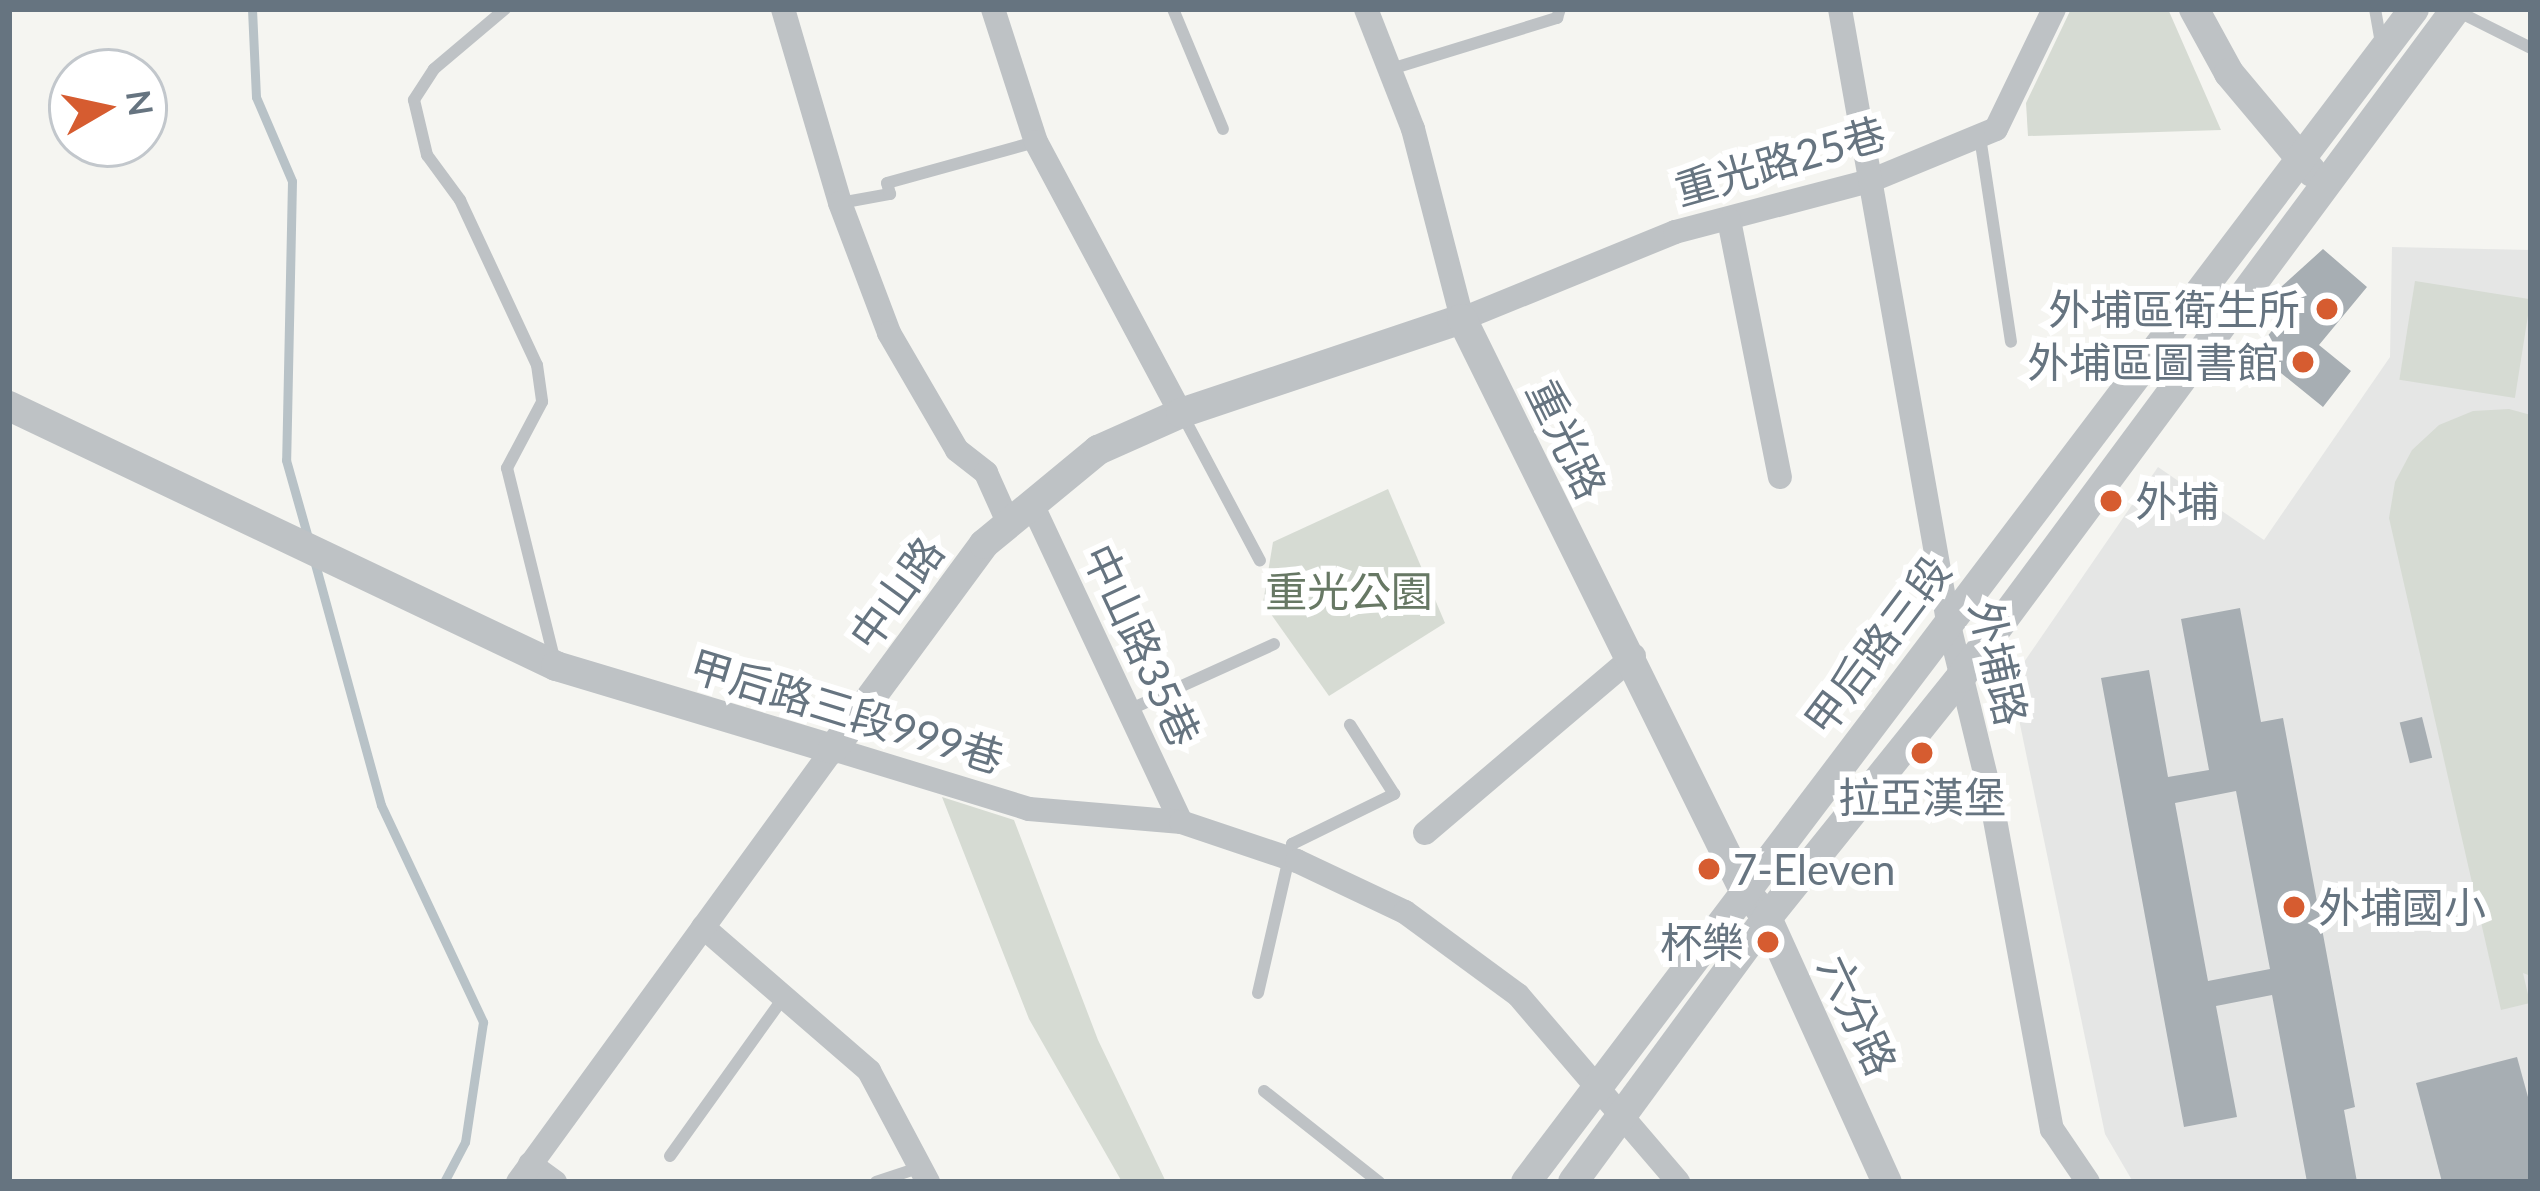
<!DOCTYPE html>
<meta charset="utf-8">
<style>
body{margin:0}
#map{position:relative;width:2540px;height:1191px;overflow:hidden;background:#f5f5f1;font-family:Lato,"Noto Sans TC",sans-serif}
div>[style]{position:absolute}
.built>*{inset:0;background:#e5e6e5}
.green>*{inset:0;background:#d6dbd3;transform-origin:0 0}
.stream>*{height:9px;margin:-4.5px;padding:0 4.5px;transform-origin:4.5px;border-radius:4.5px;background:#b8c2c7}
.building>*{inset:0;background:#a7aeb3;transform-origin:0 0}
.service>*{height:12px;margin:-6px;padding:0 6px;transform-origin:6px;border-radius:6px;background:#bec2c5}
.minor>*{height:24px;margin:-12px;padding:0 12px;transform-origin:12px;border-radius:12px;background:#bec2c5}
.tertiary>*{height:30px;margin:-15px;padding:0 15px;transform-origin:15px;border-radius:15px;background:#bec2c5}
.dots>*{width:33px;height:33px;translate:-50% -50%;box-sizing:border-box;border:6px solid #fff;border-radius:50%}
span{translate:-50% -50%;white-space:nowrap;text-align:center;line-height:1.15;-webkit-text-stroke:12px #fff;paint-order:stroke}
.street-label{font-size:42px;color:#667480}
.poi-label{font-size:42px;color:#667480}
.right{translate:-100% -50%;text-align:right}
.left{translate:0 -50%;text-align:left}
.park-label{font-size:42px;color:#677864}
.frame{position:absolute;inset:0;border:12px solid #667480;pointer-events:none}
.north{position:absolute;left:48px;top:48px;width:120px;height:120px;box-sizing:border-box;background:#fff;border:3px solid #c2c7cc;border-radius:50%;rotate:81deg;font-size:33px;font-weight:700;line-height:48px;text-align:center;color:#667480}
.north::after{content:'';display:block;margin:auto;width:42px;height:54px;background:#d65c30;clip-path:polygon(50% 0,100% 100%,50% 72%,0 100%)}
</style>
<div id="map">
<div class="built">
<i style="clip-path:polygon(2392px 247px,2531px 250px,2531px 1182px,2133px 1182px,2105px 1134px,2011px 681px,2158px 467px,2264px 540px,2390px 357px)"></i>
</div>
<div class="green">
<i style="clip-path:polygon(2071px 9px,2168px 9px,2221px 130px,2028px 136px,2026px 103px)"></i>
<i style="left:2415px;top:281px;width:117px;height:100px;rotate:9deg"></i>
<i style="clip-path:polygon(2509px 409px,2531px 415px,2531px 976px,2523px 973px,2530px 1003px,2501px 1010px,2389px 518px,2395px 482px,2412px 450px,2439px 425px,2473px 411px)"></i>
<i style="clip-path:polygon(1388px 489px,1445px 623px,1329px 696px,1263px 603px,1273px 542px)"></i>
<i style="clip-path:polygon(942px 797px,1014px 820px,1098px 1040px,1166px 1182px,1122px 1182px,1029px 1019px)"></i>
</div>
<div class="stream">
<i style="left:252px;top:9px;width:88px;rotate:87.4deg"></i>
<i style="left:256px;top:97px;width:91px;rotate:66.8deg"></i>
<i style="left:292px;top:181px;width:279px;rotate:91.2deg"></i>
<i style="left:286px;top:460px;width:81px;rotate:74.2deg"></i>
<i style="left:314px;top:560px;width:254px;rotate:74.7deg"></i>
<i style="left:381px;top:805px;width:240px;rotate:64.8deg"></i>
<i style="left:483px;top:1022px;width:121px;rotate:98.5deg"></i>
<i style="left:465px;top:1142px;width:45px;rotate:117.7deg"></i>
</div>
<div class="building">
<i style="clip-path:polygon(2323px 249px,2367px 287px,2319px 345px,2351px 371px,2323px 407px,2255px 352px,2296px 300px,2281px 287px)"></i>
<i style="clip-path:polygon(evenodd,2240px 608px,2261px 722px,2283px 718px,2355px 1107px,2344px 1110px,2357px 1182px,2307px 1182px,2272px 995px,2216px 1006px,2237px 1117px,2184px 1127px,2101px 678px,2149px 670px,2168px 777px,2209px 770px,2181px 619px,2240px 608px,2236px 791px,2270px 969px,2208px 981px,2175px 803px,2236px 791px)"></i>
<i style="left:2422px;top:717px;width:42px;height:23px;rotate:76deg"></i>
<i style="clip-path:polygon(2517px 1057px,2531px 1108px,2531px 1182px,2442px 1182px,2416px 1083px)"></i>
</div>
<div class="service">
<i style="left:505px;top:9px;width:93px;rotate:139.8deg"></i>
<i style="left:434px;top:69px;width:37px;rotate:123deg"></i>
<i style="left:414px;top:100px;width:57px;rotate:76.7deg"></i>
<i style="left:427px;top:155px;width:56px;rotate:53.7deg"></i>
<i style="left:460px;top:200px;width:182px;rotate:65deg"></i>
<i style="left:537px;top:365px;width:37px;rotate:82deg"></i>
<i style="left:542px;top:402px;width:75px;rotate:117.9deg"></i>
<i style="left:507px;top:468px;width:200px;rotate:76.1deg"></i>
<i style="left:1173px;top:9px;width:130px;rotate:67.4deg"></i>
<i style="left:2375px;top:9px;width:35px;rotate:80deg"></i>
<i style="left:2457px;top:11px;width:83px;rotate:26.6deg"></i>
<i style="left:1391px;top:69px;width:174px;rotate:-17.1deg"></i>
<i style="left:1557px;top:18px;width:9px;rotate:-72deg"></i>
<i style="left:1980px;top:137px;width:207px;rotate:81.4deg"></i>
<i style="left:840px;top:203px;width:51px;rotate:-10.2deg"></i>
<i style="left:890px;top:194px;width:11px;rotate:-105deg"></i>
<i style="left:887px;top:183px;width:154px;rotate:-15.5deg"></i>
<i style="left:1182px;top:414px;width:166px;rotate:62deg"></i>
<i style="left:1131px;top:709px;width:157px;rotate:-24.4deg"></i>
<i style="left:1258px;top:993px;width:153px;rotate:-77.1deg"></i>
<i style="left:1292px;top:844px;width:114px;rotate:-26.1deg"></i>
<i style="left:1394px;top:794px;width:82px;rotate:-122.5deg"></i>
<i style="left:1264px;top:1091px;width:147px;rotate:38.4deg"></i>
<i style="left:670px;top:1156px;width:196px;rotate:-54.4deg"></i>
<i style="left:876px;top:1182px;width:47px;rotate:-18.4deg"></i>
</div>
<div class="minor">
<i style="left:783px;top:9px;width:202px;rotate:73.6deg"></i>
<i style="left:840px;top:203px;width:139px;rotate:69.3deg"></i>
<i style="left:889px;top:333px;width:135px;rotate:59.8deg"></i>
<i style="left:957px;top:450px;width:37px;rotate:38deg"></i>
<i style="left:986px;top:473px;width:54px;rotate:65.8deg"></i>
<i style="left:993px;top:9px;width:140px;rotate:72.1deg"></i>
<i style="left:1036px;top:142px;width:307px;rotate:61.9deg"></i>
<i style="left:1366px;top:9px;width:129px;rotate:68.6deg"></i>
<i style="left:1413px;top:129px;width:196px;rotate:75.5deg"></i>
<i style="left:1462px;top:319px;width:230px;rotate:-22.2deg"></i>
<i style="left:1675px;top:232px;width:202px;rotate:-14.7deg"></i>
<i style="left:1870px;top:181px;width:136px;rotate:-22.4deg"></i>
<i style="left:1996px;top:129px;width:133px;rotate:-64.2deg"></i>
<i style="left:1840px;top:9px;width:621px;rotate:79.99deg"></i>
<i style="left:1948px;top:621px;width:182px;rotate:76.3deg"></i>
<i style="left:1991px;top:798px;width:337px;rotate:79.6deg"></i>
<i style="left:2052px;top:1129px;width:64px;rotate:55.8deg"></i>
<i style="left:1729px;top:220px;width:262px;rotate:78.8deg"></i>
<i style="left:1031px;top:502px;width:353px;rotate:64.9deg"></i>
<i style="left:1425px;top:833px;width:274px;rotate:-40.3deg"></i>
<i style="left:703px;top:927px;width:220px;rotate:40.9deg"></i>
<i style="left:869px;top:1071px;width:126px;rotate:62deg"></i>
<i style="left:530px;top:1164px;width:31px;rotate:36deg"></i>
<i style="left:518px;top:1182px;width:535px;rotate:-53.96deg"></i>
<i style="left:833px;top:749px;width:205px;rotate:17deg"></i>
<i style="left:1029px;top:809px;width:153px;rotate:4.9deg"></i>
<i style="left:1181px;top:822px;width:122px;rotate:18.6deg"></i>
<i style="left:1297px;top:861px;width:119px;rotate:25.3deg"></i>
<i style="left:1405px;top:912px;width:140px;rotate:36.3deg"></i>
<i style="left:1518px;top:995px;width:246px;rotate:49.4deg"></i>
</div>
<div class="tertiary">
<i style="left:2194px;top:9px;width:73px;rotate:61.3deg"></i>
<i style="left:2229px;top:73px;width:129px;rotate:50deg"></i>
<i style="left:9px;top:406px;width:606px;rotate:25.42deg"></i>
<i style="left:556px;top:666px;width:289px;rotate:16.7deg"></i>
<i style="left:833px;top:749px;width:255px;rotate:-53.6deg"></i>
<i style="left:984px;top:544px;width:148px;rotate:-39.5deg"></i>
<i style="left:1098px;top:450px;width:91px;rotate:-24deg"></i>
<i style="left:1181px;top:413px;width:296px;rotate:-18.5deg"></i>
<i style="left:1462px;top:319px;width:635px;rotate:63.72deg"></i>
<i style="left:1743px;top:888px;width:38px;rotate:51deg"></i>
<i style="left:1767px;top:918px;width:290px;rotate:65.6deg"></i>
<i style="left:1526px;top:1182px;width:1471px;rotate:-52.87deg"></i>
<i style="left:1573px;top:1182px;width:328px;rotate:-53.7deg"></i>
<i style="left:1767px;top:918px;width:308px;rotate:-51.2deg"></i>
<i style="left:1960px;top:678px;width:833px;rotate:-53.45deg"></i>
</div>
<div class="dots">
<i style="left:2327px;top:309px;background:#d65c30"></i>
<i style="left:2303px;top:362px;background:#d65c30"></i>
<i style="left:2111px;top:501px;background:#d65c30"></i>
<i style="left:1922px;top:753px;background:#d65c30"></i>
<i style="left:1709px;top:869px;background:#d65c30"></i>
<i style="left:2294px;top:907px;background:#d65c30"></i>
<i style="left:1768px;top:942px;background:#d65c30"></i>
</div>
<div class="street-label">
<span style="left:1780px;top:161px;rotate:-16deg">重光路25巷</span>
<span style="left:1567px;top:439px;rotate:64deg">重光路</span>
<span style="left:896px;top:593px;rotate:-54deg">中山路</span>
<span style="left:1142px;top:645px;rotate:65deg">中山路35巷</span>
<span style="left:1877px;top:645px;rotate:-53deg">甲后路三段</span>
<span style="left:1999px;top:663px;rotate:77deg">外埔路</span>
<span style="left:847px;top:711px;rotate:17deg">甲后路三段999巷</span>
<span style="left:1858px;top:1015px;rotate:65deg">六分路</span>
</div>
<div class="poi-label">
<span class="right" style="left:2300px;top:309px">外埔區衛生所</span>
<span class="right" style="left:2279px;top:362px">外埔區圖書館</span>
<span class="left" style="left:2135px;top:501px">外埔</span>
<span style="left:1922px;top:797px">拉亞漢堡</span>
<span class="left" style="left:1733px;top:869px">7-Eleven</span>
<span class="left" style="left:2318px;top:907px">外埔國小</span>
<span class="right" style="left:1744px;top:942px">杯樂</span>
</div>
<div class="park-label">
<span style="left:1349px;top:591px">重光公園</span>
</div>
<div class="frame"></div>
<div class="north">N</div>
</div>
